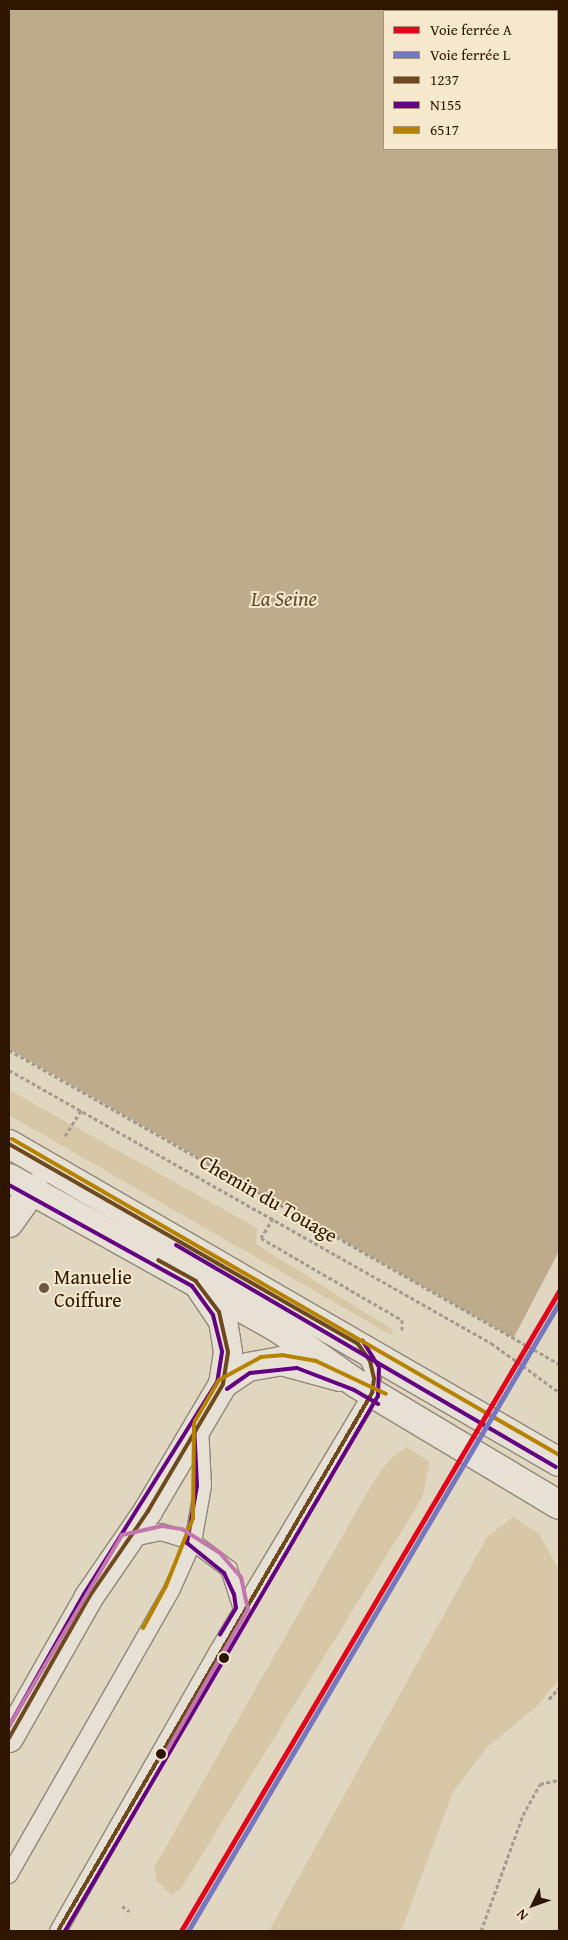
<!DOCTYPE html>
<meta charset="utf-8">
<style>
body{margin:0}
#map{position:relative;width:568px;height:1940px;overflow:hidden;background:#e1d6bf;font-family:"Gentium Book Plus",serif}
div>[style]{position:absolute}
.green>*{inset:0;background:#d7c7a7}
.water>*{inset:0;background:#bdab8b}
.pier>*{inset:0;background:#e1d6bf}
.path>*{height:3px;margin-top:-1.5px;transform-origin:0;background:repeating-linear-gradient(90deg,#a29b90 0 4px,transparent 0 6.5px)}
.roads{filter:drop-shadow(1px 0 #908777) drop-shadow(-1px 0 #908777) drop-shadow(0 1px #908777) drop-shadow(0 -1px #908777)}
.service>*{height:16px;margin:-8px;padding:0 8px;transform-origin:8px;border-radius:8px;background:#e7e1d5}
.minor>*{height:28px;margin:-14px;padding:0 14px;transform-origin:14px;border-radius:14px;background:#e7e1d5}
.tertiary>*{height:28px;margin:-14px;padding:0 14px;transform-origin:14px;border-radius:14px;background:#e7e1d5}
.secondary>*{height:28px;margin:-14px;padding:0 14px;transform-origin:14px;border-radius:14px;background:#e7e1d5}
.bus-1>*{height:4px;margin:-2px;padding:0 2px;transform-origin:2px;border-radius:2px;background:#6e491e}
.bus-2>*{height:4px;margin:-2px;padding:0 2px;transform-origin:2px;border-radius:2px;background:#640082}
.bus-3>*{height:4px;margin:-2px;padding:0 2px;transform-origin:2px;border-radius:2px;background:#b68300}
.bus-4>*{height:4px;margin:-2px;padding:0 2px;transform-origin:2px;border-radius:2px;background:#c277ab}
.rail-1>*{height:5px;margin:-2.5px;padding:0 2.5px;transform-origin:2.5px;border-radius:2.5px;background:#e3051c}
.rail-2>*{height:5px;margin:-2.5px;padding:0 2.5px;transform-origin:2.5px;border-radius:2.5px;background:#7577c0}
.dots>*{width:14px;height:14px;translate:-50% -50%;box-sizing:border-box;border:2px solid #f5e8cc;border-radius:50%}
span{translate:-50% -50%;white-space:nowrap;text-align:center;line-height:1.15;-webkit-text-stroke:4px #f5e8cc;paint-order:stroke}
.street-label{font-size:20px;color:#2e1500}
.poi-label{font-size:20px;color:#2e1500}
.left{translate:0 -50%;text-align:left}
.water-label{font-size:21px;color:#61492f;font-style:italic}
.frame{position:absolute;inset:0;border:10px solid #2e1500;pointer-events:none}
.legend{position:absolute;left:383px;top:10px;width:175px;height:140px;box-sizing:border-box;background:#f5e8cc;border:1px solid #a5947a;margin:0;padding:6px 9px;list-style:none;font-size:15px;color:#2e1500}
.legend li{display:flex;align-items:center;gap:10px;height:25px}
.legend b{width:25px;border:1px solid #a5947a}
.north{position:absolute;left:508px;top:1880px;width:50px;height:50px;-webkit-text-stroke:4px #f5e8cc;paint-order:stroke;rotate:228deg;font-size:14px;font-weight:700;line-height:20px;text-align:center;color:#2e1500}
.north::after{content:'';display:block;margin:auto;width:18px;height:22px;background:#2e1500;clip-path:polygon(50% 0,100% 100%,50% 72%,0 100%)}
</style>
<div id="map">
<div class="green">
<i style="clip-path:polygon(9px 1090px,257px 1228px,256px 1244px,393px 1330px,391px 1335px,9px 1115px)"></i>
<i style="clip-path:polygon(406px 1447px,430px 1462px,422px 1498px,182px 1887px,171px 1895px,157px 1881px,154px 1868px,368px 1491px,388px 1461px)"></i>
<i style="clip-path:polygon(513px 1517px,539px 1534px,559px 1570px,559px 1680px,536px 1707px,487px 1747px,453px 1792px,401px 1931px,269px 1931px,487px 1537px)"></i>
</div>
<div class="water">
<i style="clip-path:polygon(9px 9px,402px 9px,406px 11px,384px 11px,384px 149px,557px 149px,559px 102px,559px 1364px,9px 1049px)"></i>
</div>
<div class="pier">
<i style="clip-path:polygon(559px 1251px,559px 1366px,513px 1339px)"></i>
</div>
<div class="path">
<i style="left:9px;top:1050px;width:633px;rotate:29.72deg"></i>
<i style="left:9px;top:1070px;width:554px;rotate:29.53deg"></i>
<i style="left:491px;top:1343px;width:84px;rotate:35.8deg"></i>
<i style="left:65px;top:1136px;width:32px;rotate:-58deg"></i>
<i style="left:273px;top:1218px;width:23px;rotate:121deg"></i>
<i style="left:261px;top:1238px;width:163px;rotate:30.2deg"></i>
<i style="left:402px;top:1320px;width:10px;rotate:90deg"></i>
<i style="left:549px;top:1699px;width:15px;rotate:-48deg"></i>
<i style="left:122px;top:1906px;width:9px;rotate:36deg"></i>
<i style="left:481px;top:1931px;width:123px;rotate:-70.1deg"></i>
<i style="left:523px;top:1815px;width:35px;rotate:-61deg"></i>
<i style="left:540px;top:1784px;width:19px;rotate:-12deg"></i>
</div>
<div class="roads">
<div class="service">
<i style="left:128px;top:1539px;width:34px;rotate:-12deg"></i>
<i style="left:161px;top:1532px;width:34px;rotate:17deg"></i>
<i style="left:193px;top:1542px;width:45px;rotate:36.9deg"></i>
<i style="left:229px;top:1569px;width:42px;rotate:72deg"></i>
<i style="left:9px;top:1875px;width:329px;rotate:-60.3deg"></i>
<i style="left:172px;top:1589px;width:51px;rotate:-65.9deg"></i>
<i style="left:193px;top:1542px;width:57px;rotate:-79.9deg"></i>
<i style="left:203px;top:1486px;width:60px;rotate:-92.9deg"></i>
<i style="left:58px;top:1931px;width:321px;rotate:-60.3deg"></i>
<i style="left:217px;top:1652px;width:302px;rotate:-59.1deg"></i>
<i style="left:372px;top:1393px;width:24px;rotate:-88deg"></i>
<i style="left:373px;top:1369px;width:20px;rotate:-117deg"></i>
</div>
<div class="minor">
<i style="left:463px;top:9px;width:4px;rotate:27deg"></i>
<i style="left:557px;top:62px;width:2px;rotate:27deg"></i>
<i style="left:9px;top:1223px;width:43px;rotate:-54.5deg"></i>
</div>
<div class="tertiary">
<i style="left:223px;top:1384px;width:30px;rotate:-34deg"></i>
<i style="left:248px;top:1367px;width:34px;rotate:-10deg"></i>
<i style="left:281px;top:1361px;width:61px;rotate:15.2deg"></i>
<i style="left:9px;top:1738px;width:162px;rotate:-60.4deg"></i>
<i style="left:89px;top:1597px;width:104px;rotate:-55.5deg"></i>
<i style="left:148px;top:1511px;width:147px;rotate:-59.4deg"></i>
<i style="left:223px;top:1384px;width:32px;rotate:-81deg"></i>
<i style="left:228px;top:1352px;width:31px;rotate:-99deg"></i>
<i style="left:223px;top:1321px;width:48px;rotate:-124deg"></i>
</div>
<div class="secondary">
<i style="left:9px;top:1144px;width:635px;rotate:30.04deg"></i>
<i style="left:9px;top:1178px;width:309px;rotate:29.2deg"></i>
<i style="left:279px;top:1329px;width:95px;rotate:35.2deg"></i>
<i style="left:357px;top:1384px;width:235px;rotate:30.9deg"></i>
</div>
</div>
<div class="bus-1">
<i style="left:9px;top:1144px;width:402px;rotate:29.8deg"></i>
<i style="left:358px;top:1344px;width:21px;rotate:55deg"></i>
<i style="left:370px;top:1361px;width:18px;rotate:77deg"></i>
<i style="left:374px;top:1379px;width:14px;rotate:98deg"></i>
<i style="left:372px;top:1393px;width:623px;rotate:120.27deg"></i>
<i style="left:9px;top:1738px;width:162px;rotate:-60.4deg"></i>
<i style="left:89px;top:1597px;width:104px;rotate:-55.5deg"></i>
<i style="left:148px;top:1511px;width:147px;rotate:-59.4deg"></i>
<i style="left:223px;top:1384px;width:32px;rotate:-81deg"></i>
<i style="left:228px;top:1352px;width:41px;rotate:-102.7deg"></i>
<i style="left:219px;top:1312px;width:39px;rotate:-127deg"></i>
<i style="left:196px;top:1281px;width:43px;rotate:-151.1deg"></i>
</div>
<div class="bus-2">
<i style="left:9px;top:1185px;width:209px;rotate:28.9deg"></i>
<i style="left:192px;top:1286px;width:36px;rotate:54deg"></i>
<i style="left:213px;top:1315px;width:38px;rotate:76deg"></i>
<i style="left:222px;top:1352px;width:30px;rotate:99deg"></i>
<i style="left:217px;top:1382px;width:250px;rotate:122.1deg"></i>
<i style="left:84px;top:1594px;width:152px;rotate:119.6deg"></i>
<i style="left:176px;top:1245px;width:440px;rotate:30.3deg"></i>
<i style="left:227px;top:1389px;width:28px;rotate:-35deg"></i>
<i style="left:250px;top:1373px;width:47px;rotate:-6.1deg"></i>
<i style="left:297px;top:1368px;width:61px;rotate:21.1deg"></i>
<i style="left:354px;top:1390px;width:28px;rotate:30deg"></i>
<i style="left:194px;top:1424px;width:62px;rotate:87.2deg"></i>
<i style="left:197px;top:1486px;width:58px;rotate:100deg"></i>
<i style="left:187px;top:1543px;width:48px;rotate:39deg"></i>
<i style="left:224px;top:1573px;width:23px;rotate:65deg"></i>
<i style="left:234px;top:1594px;width:14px;rotate:82deg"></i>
<i style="left:236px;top:1608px;width:31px;rotate:121deg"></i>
<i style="left:65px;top:1931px;width:620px;rotate:-59.67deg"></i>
<i style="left:378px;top:1396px;width:29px;rotate:-88deg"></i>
<i style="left:379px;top:1367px;width:31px;rotate:-122deg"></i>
</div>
<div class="bus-3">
<i style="left:12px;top:1139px;width:632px;rotate:30.01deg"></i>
<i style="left:195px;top:1421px;width:48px;rotate:-59.7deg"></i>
<i style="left:219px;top:1380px;width:48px;rotate:-28.7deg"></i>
<i style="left:261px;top:1357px;width:21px;rotate:-5deg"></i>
<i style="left:282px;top:1355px;width:35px;rotate:10deg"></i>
<i style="left:316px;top:1361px;width:77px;rotate:25.2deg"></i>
<i style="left:143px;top:1628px;width:48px;rotate:-61.3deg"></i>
<i style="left:166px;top:1586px;width:73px;rotate:-68.3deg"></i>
<i style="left:193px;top:1518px;width:94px;rotate:-89.4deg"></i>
</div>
<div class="bus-4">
<i style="left:9px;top:1726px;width:222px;rotate:-59.4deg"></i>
<i style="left:122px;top:1535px;width:41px;rotate:-12.7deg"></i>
<i style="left:162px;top:1526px;width:20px;rotate:9deg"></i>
<i style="left:182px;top:1529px;width:45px;rotate:32.3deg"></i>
<i style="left:220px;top:1553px;width:32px;rotate:49deg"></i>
<i style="left:241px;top:1577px;width:33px;rotate:78deg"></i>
<i style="left:248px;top:1609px;width:165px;rotate:119.8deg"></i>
</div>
<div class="rail-1">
<i style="left:181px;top:1931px;width:743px;rotate:-59.43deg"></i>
</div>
<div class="rail-2">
<i style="left:188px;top:1931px;width:729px;rotate:-59.43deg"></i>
</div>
<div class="dots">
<i style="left:44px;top:1288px;background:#6d5943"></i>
<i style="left:224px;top:1658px;background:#2e1500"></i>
<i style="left:161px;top:1754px;background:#2e1500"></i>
</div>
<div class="street-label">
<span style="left:269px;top:1198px;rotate:30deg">Chemin du Touage</span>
</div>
<div class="poi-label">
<span class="left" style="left:54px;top:1288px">Manuelie<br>Coiffure</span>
</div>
<div class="water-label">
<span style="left:284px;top:599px">La Seine</span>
</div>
<div class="frame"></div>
<ul class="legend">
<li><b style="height:6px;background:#e3051c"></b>Voie ferrée A</li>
<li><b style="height:6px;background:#7577c0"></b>Voie ferrée L</li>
<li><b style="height:6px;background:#6e491e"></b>1237</li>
<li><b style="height:6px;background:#640082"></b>N155</li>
<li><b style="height:6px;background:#b68300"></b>6517</li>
</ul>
<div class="north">N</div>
</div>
